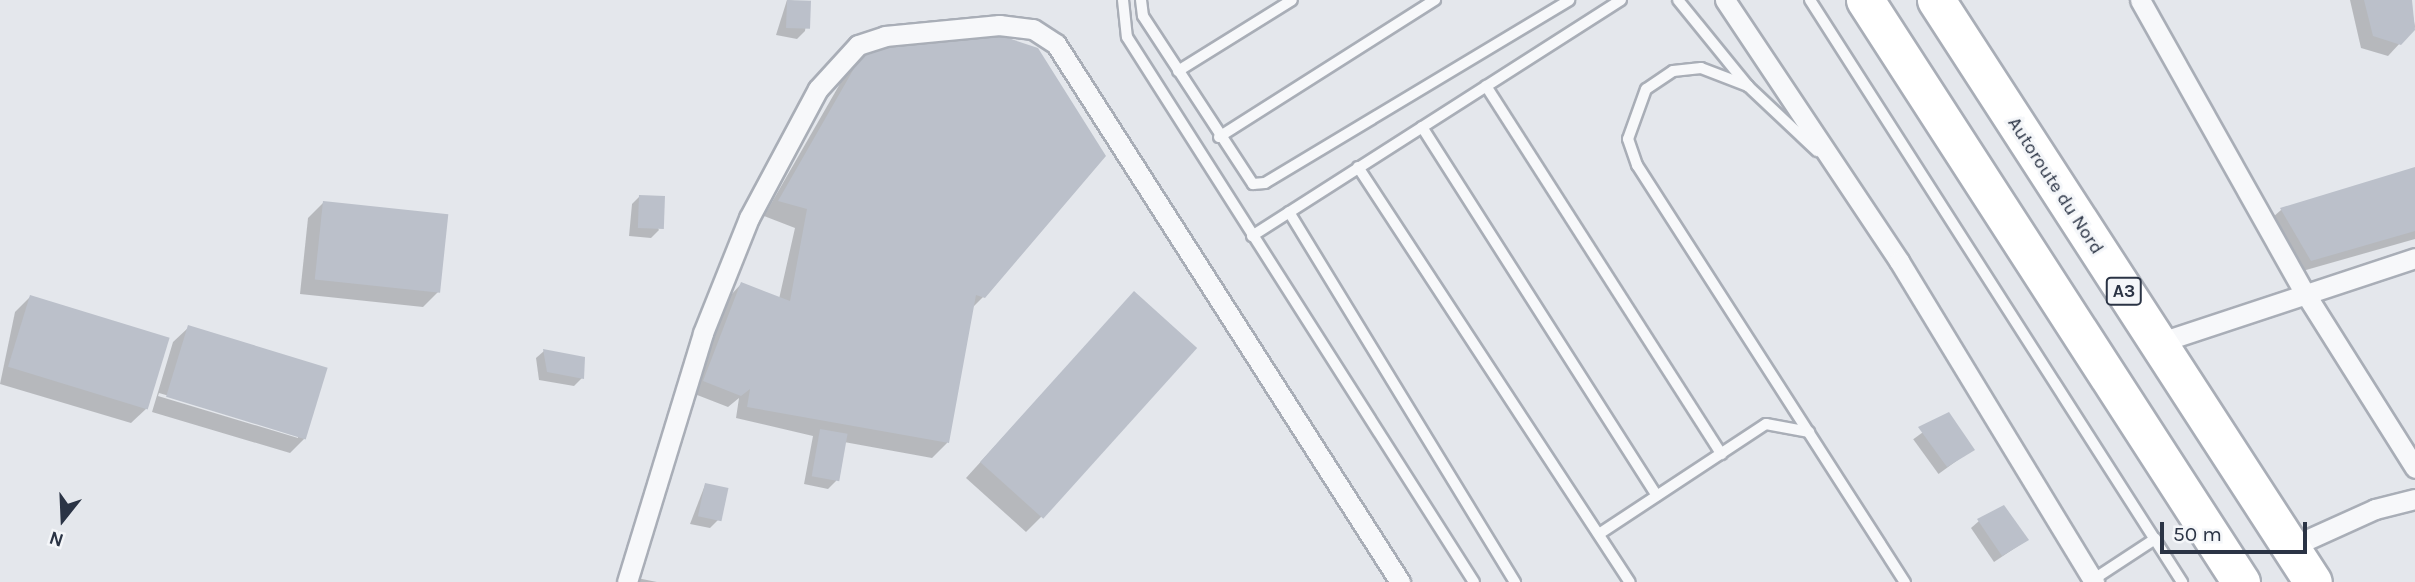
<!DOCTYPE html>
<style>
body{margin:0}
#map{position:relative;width:2415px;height:582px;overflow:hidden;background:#e4e7ec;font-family:Karla,sans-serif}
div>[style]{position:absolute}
.shadow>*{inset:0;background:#0003;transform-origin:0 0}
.building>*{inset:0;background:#bbc0ca;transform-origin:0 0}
.roads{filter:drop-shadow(2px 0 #a9aeb7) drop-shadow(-2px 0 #a9aeb7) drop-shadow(0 2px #a9aeb7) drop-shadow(0 -2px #a9aeb7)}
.lane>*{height:10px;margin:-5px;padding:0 5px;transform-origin:5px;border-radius:5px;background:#f7f8fa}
.street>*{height:19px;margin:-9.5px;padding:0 9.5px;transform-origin:9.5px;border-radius:9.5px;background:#f7f8fa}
.highway>*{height:37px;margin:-18.5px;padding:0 18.5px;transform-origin:18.5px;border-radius:18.5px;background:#fff}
span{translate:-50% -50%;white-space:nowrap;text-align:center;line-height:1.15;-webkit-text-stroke:6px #f4f6f9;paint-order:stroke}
.shield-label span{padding:2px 5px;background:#f4f6f9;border:2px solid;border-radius:5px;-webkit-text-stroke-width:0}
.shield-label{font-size:18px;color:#2b3445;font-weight:700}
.street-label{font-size:19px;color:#2b3445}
.north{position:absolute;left:28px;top:484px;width:70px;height:70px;-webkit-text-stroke:5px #f4f6f9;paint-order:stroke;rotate:198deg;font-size:19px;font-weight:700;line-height:28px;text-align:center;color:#2b3445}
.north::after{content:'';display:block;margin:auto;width:24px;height:32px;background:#2b3445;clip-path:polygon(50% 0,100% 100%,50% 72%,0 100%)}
.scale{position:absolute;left:2160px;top:522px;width:147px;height:32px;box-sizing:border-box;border:4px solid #2b3445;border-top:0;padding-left:9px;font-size:21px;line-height:24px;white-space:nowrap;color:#2b3445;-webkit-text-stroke:5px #f4f6f9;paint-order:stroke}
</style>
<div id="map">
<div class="shadow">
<i style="clip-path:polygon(787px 0,809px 3px,805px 31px,797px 39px,776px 35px)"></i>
<i style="clip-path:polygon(2350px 0,2410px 0,2415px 27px,2388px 56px,2361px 48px)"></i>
<i style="clip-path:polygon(865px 52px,983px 297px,971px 309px,947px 443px,932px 458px,844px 442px,836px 481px,828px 489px,804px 484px,813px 436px,736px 418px,739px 398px,728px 407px,692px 393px,730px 296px,741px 284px,779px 299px,795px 228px,764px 216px,849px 68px)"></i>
<i style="clip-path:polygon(2415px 169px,2415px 239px,2299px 272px,2273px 217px,2281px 210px)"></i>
<i style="clip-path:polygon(640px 196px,659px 230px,651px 238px,629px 236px,632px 204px)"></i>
<i style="clip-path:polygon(323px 203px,438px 292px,423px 307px,300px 294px,308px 218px)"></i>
<i style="clip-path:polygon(30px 297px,147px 408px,131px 423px,0 384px,15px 312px)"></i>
<i style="clip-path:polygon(1119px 309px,1041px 517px,1026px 532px,966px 478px)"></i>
<i style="clip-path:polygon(evenodd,189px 327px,305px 438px,290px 453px,152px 412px,173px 342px,189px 327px,159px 393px,298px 434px,298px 438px,158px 396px,159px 393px)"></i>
<i style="clip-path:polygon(544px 351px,582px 378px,574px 386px,539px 380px,536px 358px)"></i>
<i style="left:1948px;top:414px;width:43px;height:43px;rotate:54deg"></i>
<i style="clip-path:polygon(705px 485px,718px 520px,710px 528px,690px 524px)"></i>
<i style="clip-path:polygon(1979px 521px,2027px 540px,1994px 562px,1971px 528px)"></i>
<i style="clip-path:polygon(637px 578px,657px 582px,633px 582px)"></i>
</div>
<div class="building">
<i style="left:787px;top:0;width:24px;height:28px;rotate:2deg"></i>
<i style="clip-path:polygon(2364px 0,2412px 0,2415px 30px,2401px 45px,2373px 36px)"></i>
<i style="clip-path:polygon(990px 32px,1038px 48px,1106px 156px,985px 298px,976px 295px,949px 443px,747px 407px,750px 389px,741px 396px,703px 381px,741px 282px,790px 301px,807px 209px,778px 201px,864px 51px)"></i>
<i style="clip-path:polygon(2415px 167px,2415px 231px,2311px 261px,2280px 208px)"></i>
<i style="left:639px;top:195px;width:26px;height:33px;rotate:2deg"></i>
<i style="left:323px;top:201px;width:126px;height:79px;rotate:6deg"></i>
<i style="left:1134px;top:291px;width:85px;height:230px;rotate:42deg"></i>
<i style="left:30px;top:295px;width:146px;height:75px;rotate:17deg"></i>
<i style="left:188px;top:325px;width:146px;height:75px;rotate:17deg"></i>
<i style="clip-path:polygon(543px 349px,585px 357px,584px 379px,547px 372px)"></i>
<i style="clip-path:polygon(1949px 412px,1975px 450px,1947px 467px,1918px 427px)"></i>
<i style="left:820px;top:429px;width:28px;height:48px;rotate:10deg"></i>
<i style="left:705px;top:483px;width:24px;height:34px;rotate:12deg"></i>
<i style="clip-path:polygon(2004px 505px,2029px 540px,2002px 556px,1977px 519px)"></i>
</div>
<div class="roads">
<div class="lane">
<i style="left:1123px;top:0;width:37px;rotate:84deg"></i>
<i style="left:1127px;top:37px;width:646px;rotate:57.52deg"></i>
<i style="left:1141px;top:0;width:16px;rotate:83deg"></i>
<i style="left:1143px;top:16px;width:201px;rotate:56.8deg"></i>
<i style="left:1253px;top:184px;width:12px;rotate:-5deg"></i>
<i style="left:1265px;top:183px;width:355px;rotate:-31deg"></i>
<i style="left:1678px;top:0;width:111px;rotate:50.9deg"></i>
<i style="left:1748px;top:86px;width:95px;rotate:43.3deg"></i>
<i style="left:1810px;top:0;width:691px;rotate:57.41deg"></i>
<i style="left:1178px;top:71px;width:134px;rotate:-31.9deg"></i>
<i style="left:1486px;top:86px;width:437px;rotate:57.4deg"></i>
<i style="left:1748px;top:86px;width:50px;rotate:-159deg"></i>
<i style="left:1701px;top:68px;width:28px;rotate:174deg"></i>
<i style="left:1673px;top:71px;width:32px;rotate:146deg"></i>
<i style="left:1646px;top:89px;width:53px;rotate:109.8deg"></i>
<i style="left:1628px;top:139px;width:28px;rotate:71deg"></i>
<i style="left:1637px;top:165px;width:496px;rotate:57.3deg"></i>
<i style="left:1422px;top:127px;width:437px;rotate:57.5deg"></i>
<i style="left:1219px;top:137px;width:256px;rotate:-32.4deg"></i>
<i style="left:1358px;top:167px;width:496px;rotate:56.8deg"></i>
<i style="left:1289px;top:212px;width:434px;rotate:58.6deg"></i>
<i style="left:1252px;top:236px;width:438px;rotate:-32.6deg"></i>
<i style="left:1599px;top:534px;width:200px;rotate:-33.4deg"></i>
<i style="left:1766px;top:424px;width:44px;rotate:10.5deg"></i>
<i style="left:2091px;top:581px;width:77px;rotate:-33.3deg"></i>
</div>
<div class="street">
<i style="left:1725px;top:0;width:314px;rotate:56.3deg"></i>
<i style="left:1899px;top:261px;width:376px;rotate:58.7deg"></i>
<i style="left:2140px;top:0;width:333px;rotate:60.7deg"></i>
<i style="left:2303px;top:290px;width:210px;rotate:57.8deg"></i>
<i style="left:2158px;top:343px;width:271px;rotate:-18.3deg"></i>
<i style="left:2291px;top:547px;width:92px;rotate:-24.3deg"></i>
<i style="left:2375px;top:509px;width:41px;rotate:-14deg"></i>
<i style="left:627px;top:582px;width:260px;rotate:-73deg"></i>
<i style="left:703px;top:333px;width:124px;rotate:-68.2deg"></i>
<i style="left:749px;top:218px;width:146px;rotate:-61.9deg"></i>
<i style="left:818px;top:89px;width:59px;rotate:-47.7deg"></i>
<i style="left:858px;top:45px;width:28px;rotate:-18deg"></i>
<i style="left:885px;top:36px;width:115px;rotate:-5.5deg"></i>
<i style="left:999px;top:25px;width:34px;rotate:7deg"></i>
<i style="left:1033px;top:29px;width:27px;rotate:33deg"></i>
<i style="left:1056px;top:44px;width:639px;rotate:57.4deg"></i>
</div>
<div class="highway">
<i style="left:1865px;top:0;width:693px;rotate:57.14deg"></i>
<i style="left:1936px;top:0;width:693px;rotate:57.07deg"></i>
</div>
</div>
<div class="shield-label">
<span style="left:2124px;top:291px">A3</span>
</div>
<div class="street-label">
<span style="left:2055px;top:186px;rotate:57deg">Autoroute du Nord</span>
</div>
<div class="north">N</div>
<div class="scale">50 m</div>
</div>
